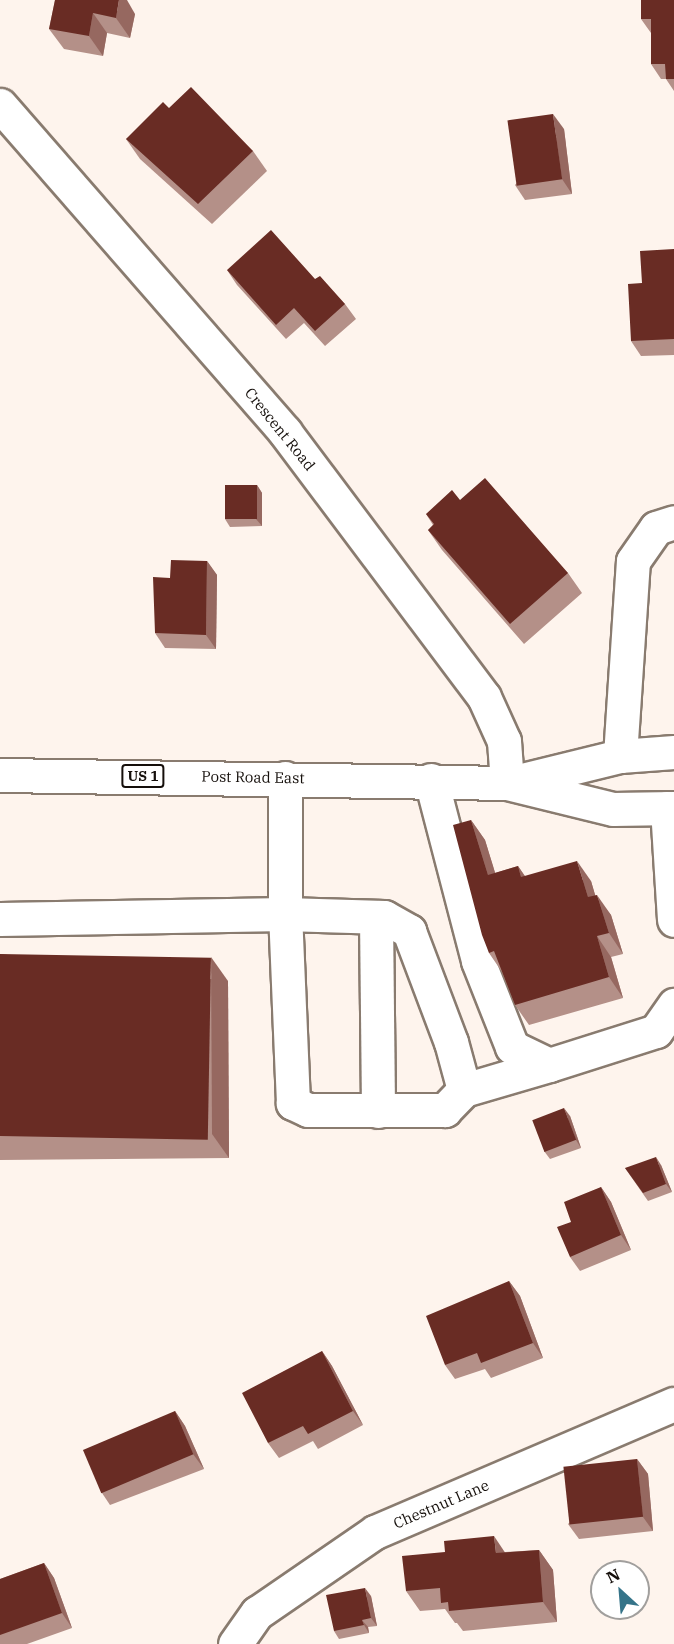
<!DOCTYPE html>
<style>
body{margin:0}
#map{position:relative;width:674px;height:1644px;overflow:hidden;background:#fef4ed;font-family:"IBM Plex Serif",serif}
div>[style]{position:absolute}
.roads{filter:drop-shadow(2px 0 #897b6f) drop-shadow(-2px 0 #897b6f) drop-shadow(0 2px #897b6f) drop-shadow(0 -2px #897b6f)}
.minor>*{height:33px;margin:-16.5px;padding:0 16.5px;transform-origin:16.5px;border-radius:16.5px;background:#fff}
.major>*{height:33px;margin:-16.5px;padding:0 16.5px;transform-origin:16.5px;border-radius:16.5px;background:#fff}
.wall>*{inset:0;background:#b49088}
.shaded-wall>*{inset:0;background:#966860}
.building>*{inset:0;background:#692c24;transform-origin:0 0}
span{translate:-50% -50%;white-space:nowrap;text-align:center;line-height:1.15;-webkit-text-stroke:6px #fff;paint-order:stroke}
.shield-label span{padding:2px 4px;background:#fff;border:2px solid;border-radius:4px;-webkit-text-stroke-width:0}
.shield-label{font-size:14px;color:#150f0b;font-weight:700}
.street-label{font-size:15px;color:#150f0b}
.north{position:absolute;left:590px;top:1560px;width:60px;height:60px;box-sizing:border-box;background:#fff;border:2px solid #a19f9d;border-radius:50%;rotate:334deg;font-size:16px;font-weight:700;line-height:24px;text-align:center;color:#150f0b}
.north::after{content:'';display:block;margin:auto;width:21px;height:27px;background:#357489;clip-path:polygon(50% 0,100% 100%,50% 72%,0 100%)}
</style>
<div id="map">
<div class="roads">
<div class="minor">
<i style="left:0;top:105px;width:434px;rotate:48.9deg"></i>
<i style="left:285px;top:432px;width:331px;rotate:53.1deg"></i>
<i style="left:484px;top:697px;width:48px;rotate:65.6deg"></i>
<i style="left:504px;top:741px;width:42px;rotate:85.9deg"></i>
<i style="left:620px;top:756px;width:195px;rotate:-86.2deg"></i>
<i style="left:633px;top:561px;width:40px;rotate:-55.1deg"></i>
<i style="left:656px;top:528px;width:19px;rotate:-18deg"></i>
<i style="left:431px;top:780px;width:187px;rotate:75.4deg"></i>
<i style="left:478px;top:961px;width:92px;rotate:68.4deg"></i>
<i style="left:512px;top:1047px;width:41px;rotate:25.9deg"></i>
<i style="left:549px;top:1065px;width:112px;rotate:-17.6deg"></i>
<i style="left:656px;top:1031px;width:32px;rotate:-55deg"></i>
<i style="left:667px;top:808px;width:112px;rotate:86.4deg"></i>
<i style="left:376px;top:917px;width:194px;rotate:89.4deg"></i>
<i style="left:0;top:919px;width:285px;rotate:-1deg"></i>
<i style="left:285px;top:914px;width:99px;rotate:1.7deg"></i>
<i style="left:384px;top:917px;width:29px;rotate:29deg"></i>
<i style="left:409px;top:931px;width:119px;rotate:69.3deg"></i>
<i style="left:451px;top:1042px;width:50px;rotate:74.8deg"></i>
<i style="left:464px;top:1090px;width:28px;rotate:134deg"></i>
<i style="left:445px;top:1110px;width:137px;rotate:180deg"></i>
<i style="left:308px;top:1110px;width:17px;rotate:-155deg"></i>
<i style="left:293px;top:1103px;width:189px;rotate:-92.4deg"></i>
<i style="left:285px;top:914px;width:136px;rotate:-90deg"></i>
<i style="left:464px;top:1090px;width:89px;rotate:-16.4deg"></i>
<i style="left:235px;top:1644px;width:38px;rotate:-55deg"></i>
<i style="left:257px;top:1613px;width:143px;rotate:-34.5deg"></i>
<i style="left:375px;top:1532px;width:325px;rotate:-23.2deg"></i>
</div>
<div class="major">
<i style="left:0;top:775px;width:507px;rotate:0.9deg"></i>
<i style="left:507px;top:783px;width:109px;rotate:13.8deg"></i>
<i style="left:613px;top:809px;width:61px;rotate:-0.9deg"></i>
<i style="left:514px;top:782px;width:109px;rotate:-13.8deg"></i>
<i style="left:620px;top:756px;width:54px;rotate:-4.2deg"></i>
</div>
</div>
<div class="wall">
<i style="clip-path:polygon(55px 0,135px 14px,130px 38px,107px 33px,103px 56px,64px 49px,49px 29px)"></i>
<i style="clip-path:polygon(674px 0,674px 91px,666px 79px,661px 79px,651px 64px,651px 33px,641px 19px)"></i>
<i style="clip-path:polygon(169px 108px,253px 151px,267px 171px,212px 224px,140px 159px,126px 139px)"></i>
<i style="clip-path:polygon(564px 129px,572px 194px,525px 200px,515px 185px)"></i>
<i style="clip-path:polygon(674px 249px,674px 355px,641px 356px,631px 341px,642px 283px)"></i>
<i style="clip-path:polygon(227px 270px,315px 279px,345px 304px,356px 319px,325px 346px,304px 323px,286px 339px,237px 285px)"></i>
<i style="clip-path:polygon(257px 485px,262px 493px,262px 526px,230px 527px,225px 519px)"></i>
<i style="clip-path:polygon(460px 500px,568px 573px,582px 593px,524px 644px,442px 550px,428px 530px,433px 525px,426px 514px)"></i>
<i style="clip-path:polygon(207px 561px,217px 575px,216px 649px,165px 648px,155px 633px,170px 578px)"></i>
<i style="clip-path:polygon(471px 820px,485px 840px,495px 873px,518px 866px,525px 876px,591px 881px,595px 895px,611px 915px,623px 954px,611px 957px,623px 998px,529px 1025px,515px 1005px,502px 972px,489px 953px)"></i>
<i style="clip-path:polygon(0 954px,228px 981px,229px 1158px,0 1160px)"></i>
<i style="clip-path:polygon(570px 1116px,581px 1148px,550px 1159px,544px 1151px)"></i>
<i style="clip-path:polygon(661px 1165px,672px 1192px,648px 1201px,625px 1168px)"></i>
<i style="clip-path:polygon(601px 1187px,611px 1202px,631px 1250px,580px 1271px,570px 1257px,571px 1222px)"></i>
<i style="clip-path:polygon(509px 1281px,520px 1296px,543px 1358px,491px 1378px,485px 1369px,455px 1379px,445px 1365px)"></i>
<i style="clip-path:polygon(322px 1351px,332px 1366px,363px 1425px,318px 1449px,313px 1441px,279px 1458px,268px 1443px)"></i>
<i style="clip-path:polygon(175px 1411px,185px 1426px,204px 1469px,110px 1505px,100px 1490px)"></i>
<i style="clip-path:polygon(637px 1459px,648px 1474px,653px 1531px,579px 1539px,568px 1524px)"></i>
<i style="clip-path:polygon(539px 1550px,553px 1570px,557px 1622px,463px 1631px,457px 1623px,455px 1623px,445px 1609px,420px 1611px,406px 1591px,505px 1552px)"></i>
<i style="clip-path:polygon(44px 1563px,54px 1578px,72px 1628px,27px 1644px,0 1644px,0 1579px)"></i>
<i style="clip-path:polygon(371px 1596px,377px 1626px,368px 1627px,369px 1633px,339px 1639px,334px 1631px)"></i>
</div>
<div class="shaded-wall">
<i style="clip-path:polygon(119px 0,127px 0,135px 14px,130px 38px,116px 18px)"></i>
<i style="clip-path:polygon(93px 13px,107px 33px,103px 56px,89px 36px)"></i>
<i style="clip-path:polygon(553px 114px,564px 129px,572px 194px,562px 179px)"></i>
<i style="clip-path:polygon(257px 485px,262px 493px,262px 526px,256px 519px)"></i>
<i style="clip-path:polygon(207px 561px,217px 575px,216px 649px,206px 635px)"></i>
<i style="clip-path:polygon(471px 820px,485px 840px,502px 895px,488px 875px)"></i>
<i style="clip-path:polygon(577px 861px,591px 881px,602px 918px,588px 897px)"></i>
<i style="clip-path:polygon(518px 866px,532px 887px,521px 877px)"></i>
<i style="clip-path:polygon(597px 895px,611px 915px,623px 954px,609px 933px)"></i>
<i style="clip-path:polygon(597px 936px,611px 957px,623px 998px,609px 977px)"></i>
<i style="clip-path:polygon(211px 957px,228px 981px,229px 1158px,212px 1134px)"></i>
<i style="clip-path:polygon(564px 1108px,570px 1116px,581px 1148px,576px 1140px)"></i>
<i style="clip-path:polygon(656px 1157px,661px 1165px,672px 1192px,666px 1184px)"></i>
<i style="clip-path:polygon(601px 1187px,611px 1202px,631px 1250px,621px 1235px)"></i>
<i style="clip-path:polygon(509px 1281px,520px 1296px,543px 1358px,533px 1343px)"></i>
<i style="clip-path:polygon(322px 1351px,332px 1366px,363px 1425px,353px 1411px)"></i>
<i style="clip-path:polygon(175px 1411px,185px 1426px,204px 1469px,193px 1454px)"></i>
<i style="clip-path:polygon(637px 1459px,648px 1474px,653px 1531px,643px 1517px)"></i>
<i style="clip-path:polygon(494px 1536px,508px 1557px,496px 1553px)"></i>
<i style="clip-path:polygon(539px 1550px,553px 1570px,557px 1622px,543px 1602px)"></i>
<i style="clip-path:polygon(44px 1563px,54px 1578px,72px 1628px,62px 1613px)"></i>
<i style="clip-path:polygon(365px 1588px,371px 1596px,377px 1626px,371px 1618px)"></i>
<i style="clip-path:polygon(362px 1620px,368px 1627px,369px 1633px,364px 1625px)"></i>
</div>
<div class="building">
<i style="clip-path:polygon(55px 0,119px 0,116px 18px,93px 13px,89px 36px,49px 29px)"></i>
<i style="clip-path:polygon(641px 0,674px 0,674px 79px,666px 79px,665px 64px,651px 64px,651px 19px,641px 19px)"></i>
<i style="clip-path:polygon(191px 87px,253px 151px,198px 204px,126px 139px,163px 102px,169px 108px)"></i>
<i style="left:553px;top:114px;width:66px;height:46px;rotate:82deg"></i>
<i style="clip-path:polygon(271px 230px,315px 279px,320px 276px,345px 304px,315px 331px,294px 308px,276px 325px,227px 270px)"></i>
<i style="clip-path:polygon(674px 249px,674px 339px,631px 341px,628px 284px,642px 283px,640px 251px)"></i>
<i style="clip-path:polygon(485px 478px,568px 573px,510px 624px,428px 530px,434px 524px,426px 514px,452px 490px,460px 500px)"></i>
<i style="left:225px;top:485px;width:32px;height:34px"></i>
<i style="clip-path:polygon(171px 560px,207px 561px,206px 635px,155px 633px,153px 577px,170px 578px)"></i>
<i style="clip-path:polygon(471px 820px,488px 875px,518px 866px,521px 877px,577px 861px,588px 897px,597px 895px,609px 933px,597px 936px,609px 977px,515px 1005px,494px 951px,489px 953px,482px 935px,453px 825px)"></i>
<i style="left:0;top:954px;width:211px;height:182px;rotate:1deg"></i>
<i style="left:564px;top:1108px;width:34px;height:34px;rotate:69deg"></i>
<i style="clip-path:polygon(656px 1157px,666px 1184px,643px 1193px,625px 1168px)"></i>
<i style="clip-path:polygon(601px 1187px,621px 1235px,570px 1257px,557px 1227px,571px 1222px,564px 1202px)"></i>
<i style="clip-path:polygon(509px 1281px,533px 1343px,481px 1363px,477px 1353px,445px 1365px,426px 1316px)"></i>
<i style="clip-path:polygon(322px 1351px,353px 1411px,308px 1434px,303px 1426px,268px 1443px,242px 1393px)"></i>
<i style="left:175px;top:1411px;width:47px;height:100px;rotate:67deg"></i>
<i style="left:637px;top:1459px;width:58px;height:74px;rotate:84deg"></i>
<i style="clip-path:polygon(494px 1536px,496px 1553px,539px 1550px,543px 1602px,449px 1611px,448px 1602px,441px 1603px,440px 1588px,406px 1591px,402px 1556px,445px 1552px,444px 1541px)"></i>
<i style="clip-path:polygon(44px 1563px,62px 1613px,0 1635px,0 1579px)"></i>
<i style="clip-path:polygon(365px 1588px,371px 1618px,362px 1620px,364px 1625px,334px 1631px,326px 1595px)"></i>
</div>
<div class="shield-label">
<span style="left:143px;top:776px">US 1</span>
</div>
<div class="street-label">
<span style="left:280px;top:429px;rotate:51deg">Crescent Road</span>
<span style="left:253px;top:777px;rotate:1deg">Post Road East</span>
<span style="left:441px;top:1504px;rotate:-23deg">Chestnut Lane</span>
</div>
<div class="north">N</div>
</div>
